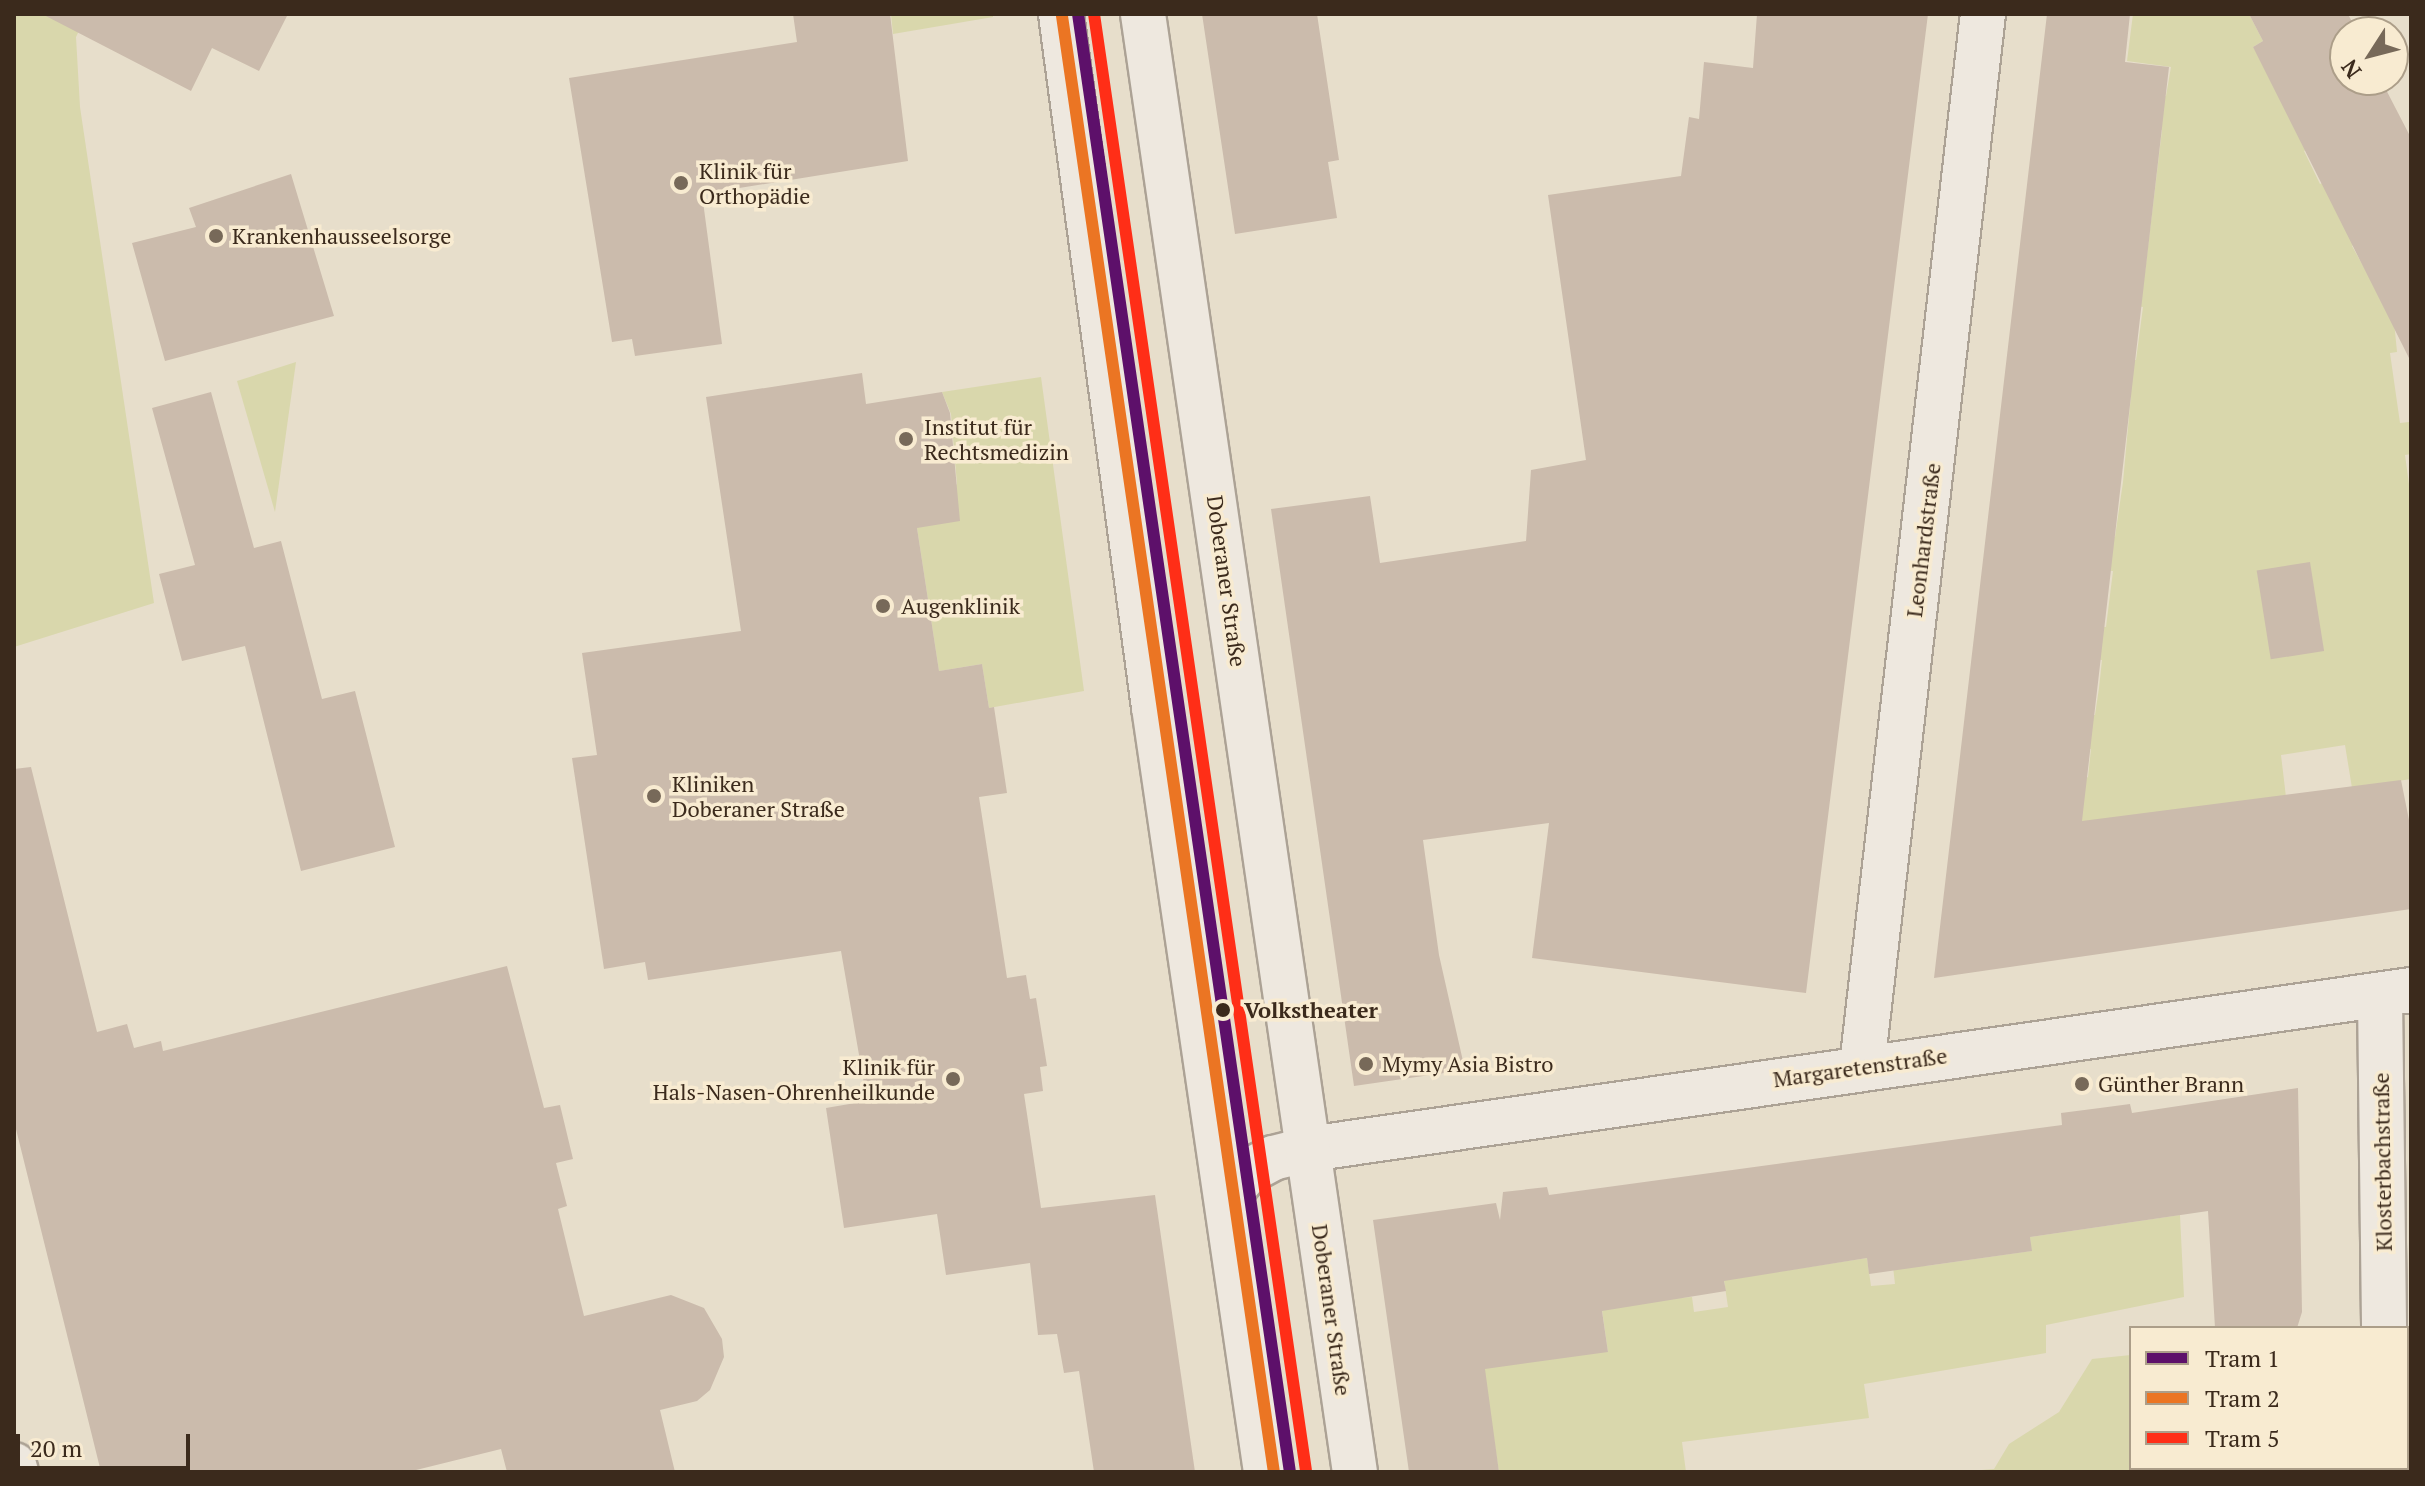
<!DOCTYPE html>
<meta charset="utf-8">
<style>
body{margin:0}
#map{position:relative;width:2425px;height:1486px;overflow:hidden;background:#e7decb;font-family:"PT Serif",serif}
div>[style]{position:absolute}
.green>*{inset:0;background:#d9d7ac}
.building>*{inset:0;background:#cbbbac;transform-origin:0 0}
.roads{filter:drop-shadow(2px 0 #aca295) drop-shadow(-2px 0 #aca295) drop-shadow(0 2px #aca295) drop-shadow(0 -2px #aca295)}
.minor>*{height:44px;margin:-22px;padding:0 22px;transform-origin:22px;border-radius:22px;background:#eee8df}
.tertiary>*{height:44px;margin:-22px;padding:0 22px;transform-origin:22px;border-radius:22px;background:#eee8df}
.tram-1>*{height:12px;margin:-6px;padding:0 6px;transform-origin:6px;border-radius:6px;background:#5d106a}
.tram-2>*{height:12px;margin:-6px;padding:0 6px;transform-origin:6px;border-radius:6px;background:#eb7523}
.tram-3>*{height:12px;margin:-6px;padding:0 6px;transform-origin:6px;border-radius:6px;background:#ff2e17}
.dots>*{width:22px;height:22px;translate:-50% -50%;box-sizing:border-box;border:4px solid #f8ebd1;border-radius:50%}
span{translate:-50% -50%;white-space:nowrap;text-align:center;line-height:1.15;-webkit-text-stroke:7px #f8ebd1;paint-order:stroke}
.poi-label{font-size:22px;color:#3b2a1c}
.left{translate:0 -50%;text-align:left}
.right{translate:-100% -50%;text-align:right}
.street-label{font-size:22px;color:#3b2a1c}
.stop-label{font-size:22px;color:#3b2a1c;font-weight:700}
.frame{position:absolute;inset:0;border:16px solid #3b2a1c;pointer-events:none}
.legend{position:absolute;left:2129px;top:1326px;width:280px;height:144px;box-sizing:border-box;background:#f8ebd1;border:2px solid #ac9e89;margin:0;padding:10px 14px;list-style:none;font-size:24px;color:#3b2a1c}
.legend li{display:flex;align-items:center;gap:16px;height:40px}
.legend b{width:40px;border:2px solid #ac9e89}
.north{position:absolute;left:2329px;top:16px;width:80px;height:80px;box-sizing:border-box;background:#f8ebd1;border:2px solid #ac9e89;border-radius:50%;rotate:234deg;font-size:22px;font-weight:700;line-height:32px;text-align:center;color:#3b2a1c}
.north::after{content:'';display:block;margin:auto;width:28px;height:36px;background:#776959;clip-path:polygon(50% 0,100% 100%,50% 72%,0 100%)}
.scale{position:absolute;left:16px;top:1434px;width:174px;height:36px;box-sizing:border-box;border:4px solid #3b2a1c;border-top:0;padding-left:10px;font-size:24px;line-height:28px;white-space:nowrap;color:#3b2a1c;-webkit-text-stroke:6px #f8ebd1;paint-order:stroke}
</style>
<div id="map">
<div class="green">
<i style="clip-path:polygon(14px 14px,87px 14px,76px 37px,80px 107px,154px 603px,14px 647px)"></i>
<i style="clip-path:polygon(891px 14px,993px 14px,993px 17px,893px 34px)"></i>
<i style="clip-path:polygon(2133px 14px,2249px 14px,2263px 41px,2253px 47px,2315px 144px,2304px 151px,2320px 184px,2332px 179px,2357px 242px,2352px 246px,2394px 321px,2397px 352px,2390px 353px,2400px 423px,2409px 422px,2411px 440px,2411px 454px,2405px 455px,2411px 499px,2411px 779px,2352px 788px,2345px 745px,2281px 755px,2286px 797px,2179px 861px,1989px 827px,2088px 777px,2091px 749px,2042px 743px,2046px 709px,2095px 715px,2099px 688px,2102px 660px,2054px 654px,2058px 621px,2106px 627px,2113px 571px,2063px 567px,2067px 531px,2115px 537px,2123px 482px,2131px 395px,2088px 354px,2136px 360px,2143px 307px,2093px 300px,2145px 272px,2162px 130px,2114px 122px,2120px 92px,2166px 96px,2171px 67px,2127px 61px)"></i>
<i style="clip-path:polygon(296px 362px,275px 512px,237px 381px)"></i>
<i style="clip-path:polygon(1041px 377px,1084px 691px,989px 708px,982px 664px,939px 671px,917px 528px,957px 484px,951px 414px,942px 392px)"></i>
<i style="clip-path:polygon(2180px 1215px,2184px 1297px,2046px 1325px,2046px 1353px,1864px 1384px,1869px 1418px,1682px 1442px,1686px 1472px,1499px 1472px,1479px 1343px,1608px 1352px,1601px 1303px,1692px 1297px,1694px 1312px,1728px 1307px,1724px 1280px,1867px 1258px,1871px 1286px,1895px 1284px,1889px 1232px,1926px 1266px,2031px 1251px,2030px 1237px)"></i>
<i style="clip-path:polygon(2131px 1355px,2131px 1468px,2198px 1468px,2195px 1472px,1957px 1472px,1994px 1469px,2009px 1444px,2059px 1412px,2092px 1359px)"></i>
</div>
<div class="building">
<i style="clip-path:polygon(42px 14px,288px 14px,259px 71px,212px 48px,191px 91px)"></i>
<i style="clip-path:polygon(793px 14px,890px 14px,908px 161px,702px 194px,722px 344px,635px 356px,632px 339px,612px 342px,569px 78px,797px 42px)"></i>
<i style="clip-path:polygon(1202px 14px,1317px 14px,1339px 160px,1328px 162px,1337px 218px,1235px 234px)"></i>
<i style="clip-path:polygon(1757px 14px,1928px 14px,1806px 993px,1532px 958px,1549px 823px,1423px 840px,1439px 955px,1465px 1070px,1354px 1086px,1271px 509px,1370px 496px,1380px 563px,1526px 541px,1531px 470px,1586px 460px,1548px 195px,1681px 176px,1689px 117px,1699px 119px,1704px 62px,1753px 68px)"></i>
<i style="clip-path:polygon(2047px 14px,2130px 14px,2125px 62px,2169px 67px,2082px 821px,2401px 780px,2411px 830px,2411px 909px,1934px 978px)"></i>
<i style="clip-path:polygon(2249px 14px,2348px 14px,2357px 32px,2345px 32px,2345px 80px,2381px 80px,2411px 138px,2411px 362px,2253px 47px,2263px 41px)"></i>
<i style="clip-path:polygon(291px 174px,334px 316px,165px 361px,132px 243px,196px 227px,189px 208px)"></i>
<i style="clip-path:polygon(862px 373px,866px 404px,942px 392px,950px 413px,960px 521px,917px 528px,939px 671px,982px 664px,989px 708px,994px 707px,1007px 793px,979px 797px,1007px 978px,1026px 975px,1030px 999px,1036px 998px,1047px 1066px,1040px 1067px,1043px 1091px,1024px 1094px,1041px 1208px,1155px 1195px,1195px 1472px,1094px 1472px,1079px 1371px,1064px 1373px,1057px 1334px,1038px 1335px,1030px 1263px,946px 1275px,937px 1214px,844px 1228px,826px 1108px,867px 1101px,841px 951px,648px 980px,645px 962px,604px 969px,572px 758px,597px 755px,582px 653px,741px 631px,706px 397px)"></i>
<i style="clip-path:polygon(211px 392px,254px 548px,281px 541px,322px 699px,355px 691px,395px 847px,301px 871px,245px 646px,182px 661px,159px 574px,195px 565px,152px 408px)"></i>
<i style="left:2310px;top:562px;width:90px;height:54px;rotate:81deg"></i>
<i style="clip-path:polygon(31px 767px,97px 1032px,127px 1024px,134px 1048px,161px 1041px,163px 1051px,507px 966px,544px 1108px,560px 1105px,573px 1159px,556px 1163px,567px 1206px,558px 1209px,584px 1316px,671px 1295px,704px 1308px,722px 1339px,724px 1357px,710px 1390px,697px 1401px,660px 1410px,675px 1472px,507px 1472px,501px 1449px,408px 1472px,101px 1472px,14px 1121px,14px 769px)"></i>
<i style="clip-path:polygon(2298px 1088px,2302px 1312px,2297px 1328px,2215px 1328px,2208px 1211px,2030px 1237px,2032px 1251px,1869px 1274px,1867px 1258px,1724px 1281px,1726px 1291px,1602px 1311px,1608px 1352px,1485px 1369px,1499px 1472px,1409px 1472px,1373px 1220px,1496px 1203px,1500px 1220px,1503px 1192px,1547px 1187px,1549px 1195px,2062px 1125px,2061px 1113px,2100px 1108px,2130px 1104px,2132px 1113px)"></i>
</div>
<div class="roads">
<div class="minor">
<i style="left:2380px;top:996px;width:332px;rotate:89.3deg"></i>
<i style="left:1862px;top:1066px;width:1059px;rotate:-83.44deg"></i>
<i style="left:1227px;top:1196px;width:31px;rotate:-50deg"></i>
<i style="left:1247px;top:1172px;width:30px;rotate:-28deg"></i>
<i style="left:1273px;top:1158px;width:37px;rotate:-14deg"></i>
<i style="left:1309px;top:1149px;width:1113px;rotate:-8.21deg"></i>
<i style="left:14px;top:1465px;width:7px;rotate:74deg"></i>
<i style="left:2382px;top:1472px;width:4px;rotate:-90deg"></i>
</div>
<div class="tertiary">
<i style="left:1061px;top:14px;width:699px;rotate:82.36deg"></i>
<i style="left:1154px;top:707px;width:773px;rotate:81.67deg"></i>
<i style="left:1143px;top:14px;width:1473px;rotate:81.73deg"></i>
</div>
</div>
<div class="tram-1">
<i style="left:1078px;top:14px;width:1473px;rotate:81.73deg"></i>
</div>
<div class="tram-2">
<i style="left:1062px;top:16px;width:1471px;rotate:81.72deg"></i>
</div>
<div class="tram-3">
<i style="left:1094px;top:14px;width:1471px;rotate:81.72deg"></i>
</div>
<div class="dots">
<i style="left:681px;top:183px;background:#776959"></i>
<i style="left:216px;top:236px;background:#776959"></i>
<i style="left:906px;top:439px;background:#776959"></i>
<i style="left:883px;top:606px;background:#776959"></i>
<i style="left:654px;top:796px;background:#776959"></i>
<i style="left:1223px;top:1010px;background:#3b2a1c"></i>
<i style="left:1366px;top:1064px;background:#776959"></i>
<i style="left:953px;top:1079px;background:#776959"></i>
<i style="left:2082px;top:1084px;background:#776959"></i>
</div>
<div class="poi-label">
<span class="left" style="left:699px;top:183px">Klinik für<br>Orthopädie</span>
<span class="left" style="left:232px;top:236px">Krankenhausseelsorge</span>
<span class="left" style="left:924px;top:439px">Institut für<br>Rechtsmedizin</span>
<span class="left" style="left:901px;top:606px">Augenklinik</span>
<span class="left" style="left:672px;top:796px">Kliniken<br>Doberaner Straße</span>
<span class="left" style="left:1382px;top:1064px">Mymy Asia Bistro</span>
<span class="right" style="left:935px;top:1079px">Klinik für<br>Hals-Nasen-Ohrenheilkunde</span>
<span class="left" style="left:2098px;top:1084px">Günther Brann</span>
</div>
<div class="street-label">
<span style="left:1923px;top:540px;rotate:-83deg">Leonhardstraße</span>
<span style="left:1227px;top:581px;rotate:82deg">Doberaner Straße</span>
<span style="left:1860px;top:1067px;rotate:-8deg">Margaretenstraße</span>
<span style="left:2382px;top:1162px;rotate:-91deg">Klosterbachstraße</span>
<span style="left:1332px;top:1310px;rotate:82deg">Doberaner Straße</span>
</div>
<div class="stop-label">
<span class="left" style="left:1244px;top:1010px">Volkstheater</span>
</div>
<div class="frame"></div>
<ul class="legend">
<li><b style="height:10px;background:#5d106a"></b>Tram 1</li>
<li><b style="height:10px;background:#eb7523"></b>Tram 2</li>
<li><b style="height:10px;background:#ff2e17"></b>Tram 5</li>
</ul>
<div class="north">N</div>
<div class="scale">20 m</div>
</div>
